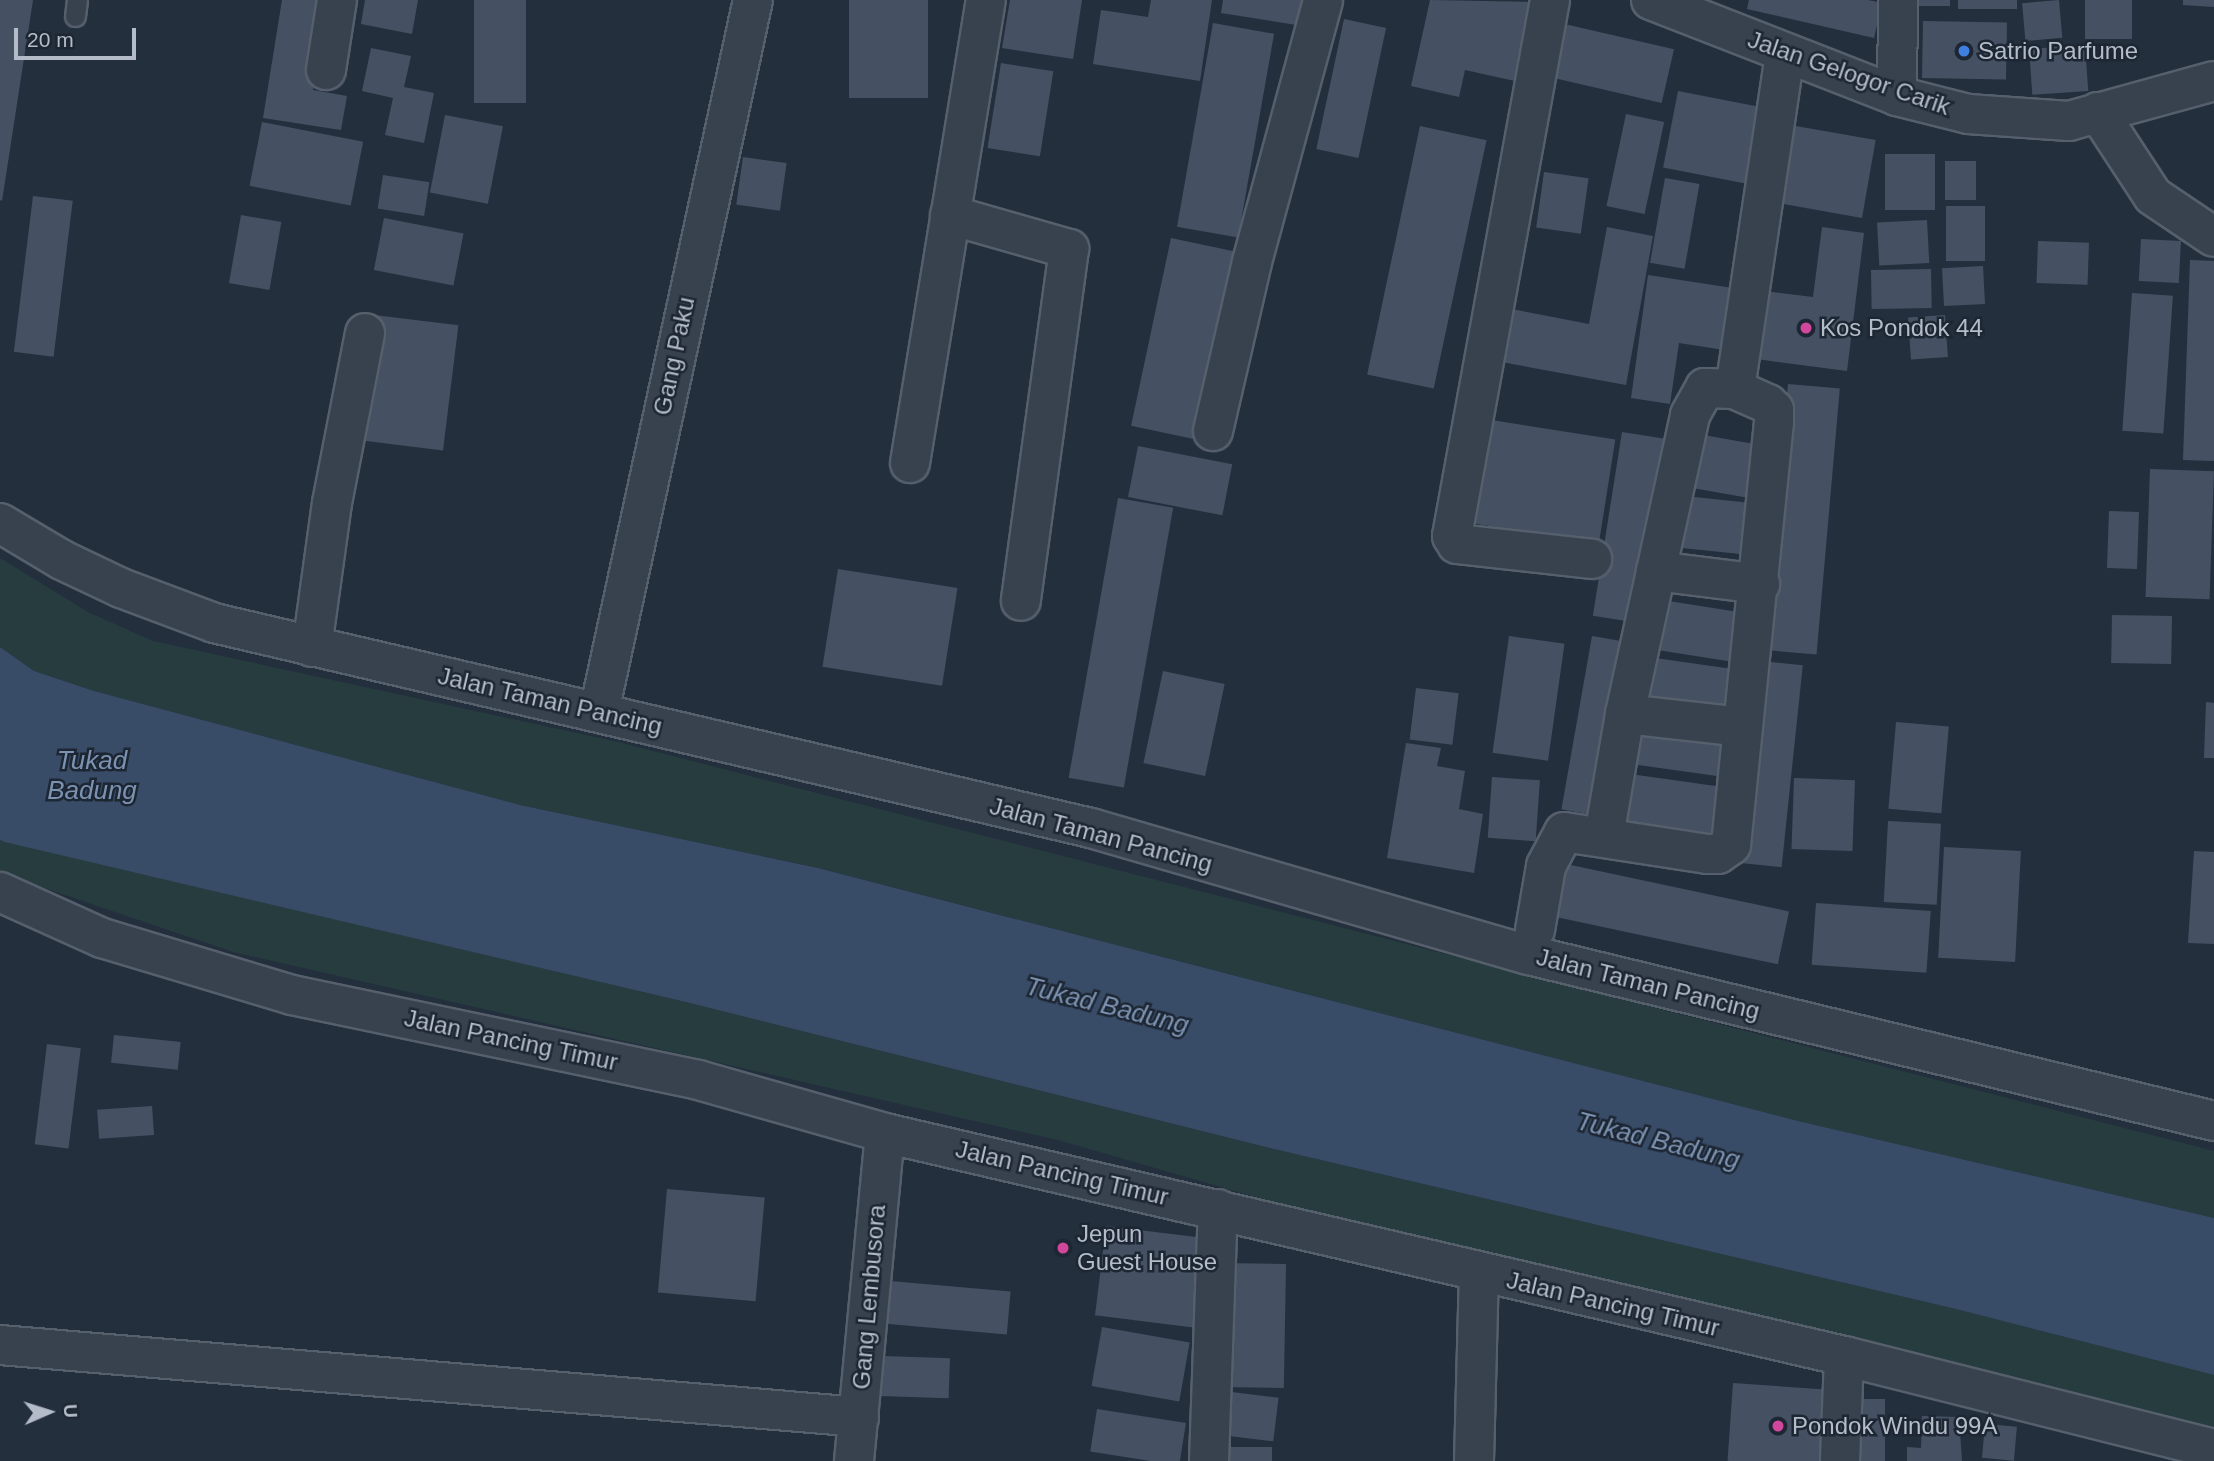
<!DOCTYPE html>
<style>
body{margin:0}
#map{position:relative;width:2214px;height:1461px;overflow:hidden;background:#242f3e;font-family:Helvetica,sans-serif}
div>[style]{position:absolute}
.green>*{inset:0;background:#263c3f}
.water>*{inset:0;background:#394c67}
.building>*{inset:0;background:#455162;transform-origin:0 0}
.roads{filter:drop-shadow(2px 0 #565f6c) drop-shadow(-2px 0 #565f6c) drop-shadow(0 2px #565f6c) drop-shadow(0 -2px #565f6c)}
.service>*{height:19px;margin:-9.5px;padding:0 9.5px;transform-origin:9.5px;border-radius:9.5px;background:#38414e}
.minor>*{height:38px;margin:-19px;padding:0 19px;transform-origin:19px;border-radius:19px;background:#38414e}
.tertiary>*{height:38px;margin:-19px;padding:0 19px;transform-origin:19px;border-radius:19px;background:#38414e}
.dots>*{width:19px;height:19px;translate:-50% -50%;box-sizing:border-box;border:4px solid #1d2633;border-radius:50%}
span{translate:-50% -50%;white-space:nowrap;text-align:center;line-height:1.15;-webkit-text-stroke:5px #1d2633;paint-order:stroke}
.poi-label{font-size:24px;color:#b4bcc9}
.left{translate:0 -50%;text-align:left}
.street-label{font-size:24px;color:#b4bcc9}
.water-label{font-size:26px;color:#7c92b1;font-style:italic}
.north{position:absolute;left:14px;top:1377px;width:70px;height:70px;-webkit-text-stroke:5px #1d2633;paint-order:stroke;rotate:87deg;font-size:19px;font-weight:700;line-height:28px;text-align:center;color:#b4bcc9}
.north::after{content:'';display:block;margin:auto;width:24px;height:32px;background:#b4bcc9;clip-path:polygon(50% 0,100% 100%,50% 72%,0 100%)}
.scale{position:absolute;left:14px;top:28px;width:122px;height:32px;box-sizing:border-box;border:4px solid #b4bcc9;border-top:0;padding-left:9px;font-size:21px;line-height:24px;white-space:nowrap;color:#b4bcc9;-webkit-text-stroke:5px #1d2633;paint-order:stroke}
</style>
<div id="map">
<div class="green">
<i style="clip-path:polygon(0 558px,88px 612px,153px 641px,618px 742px,2214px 1151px,2214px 1218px,1798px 1121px,819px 868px,520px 805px,94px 691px,34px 671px,0 647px)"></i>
<i style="clip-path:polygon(0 840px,690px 1003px,1274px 1149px,1956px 1309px,2214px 1375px,2214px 1431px,1366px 1229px,1058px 1140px,233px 952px,0 873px)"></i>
</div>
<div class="water">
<i style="clip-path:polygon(0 647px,34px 671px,94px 691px,520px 805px,818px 868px,1798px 1121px,2214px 1218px,2214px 1375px,1956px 1309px,1274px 1149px,690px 1003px,5px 842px,0 840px)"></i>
</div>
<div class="building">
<i style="clip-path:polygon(0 0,33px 0,2px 201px,0 200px)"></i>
<i style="clip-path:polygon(282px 0,329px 0,313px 90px,347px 96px,341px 130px,263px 118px)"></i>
<i style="clip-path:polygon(365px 0,418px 0,412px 34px,361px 24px)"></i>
<i style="left:474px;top:0;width:52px;height:103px"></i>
<i style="left:849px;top:0;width:79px;height:98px"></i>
<i style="clip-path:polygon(1010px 0,1082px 0,1073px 59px,1002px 48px)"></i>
<i style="clip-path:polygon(1151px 0,1212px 0,1200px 81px,1093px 64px,1101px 10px,1148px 17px)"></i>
<i style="clip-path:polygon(1223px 0,1313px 0,1309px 27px,1221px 13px)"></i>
<i style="clip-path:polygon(1430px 0,1533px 2px,1515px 81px,1465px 70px,1459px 97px,1411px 86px)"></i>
<i style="clip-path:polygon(1749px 0,1868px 0,1882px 3px,1874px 38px,1747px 9px)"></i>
<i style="left:1911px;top:0;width:39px;height:6px"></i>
<i style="left:1958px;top:0;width:59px;height:9px"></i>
<i style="left:2059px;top:0;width:38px;height:37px;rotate:85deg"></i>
<i style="left:2085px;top:0;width:47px;height:39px"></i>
<i style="clip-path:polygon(2183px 0,2214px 0,2214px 7px,2183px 5px)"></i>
<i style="left:1344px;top:19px;width:43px;height:133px;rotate:12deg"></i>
<i style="left:1923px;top:21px;width:84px;height:57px;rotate:1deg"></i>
<i style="left:1213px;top:23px;width:62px;height:207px;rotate:10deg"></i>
<i style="left:1560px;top:23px;width:117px;height:55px;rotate:13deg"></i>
<i style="left:2085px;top:45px;width:46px;height:56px;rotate:86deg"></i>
<i style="clip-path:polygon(371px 48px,411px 56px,404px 87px,434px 93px,424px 143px,385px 135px,393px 98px,362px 91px)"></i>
<i style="left:1001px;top:63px;width:53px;height:86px;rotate:9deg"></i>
<i style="left:1678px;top:91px;width:89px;height:78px;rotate:11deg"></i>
<i style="left:1626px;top:114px;width:39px;height:94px;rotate:12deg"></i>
<i style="left:445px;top:115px;width:59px;height:79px;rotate:11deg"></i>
<i style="left:262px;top:122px;width:103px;height:65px;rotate:11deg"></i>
<i style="left:1790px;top:125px;width:87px;height:79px;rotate:10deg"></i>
<i style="left:1420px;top:126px;width:68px;height:254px;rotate:12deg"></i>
<i style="left:1885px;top:154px;width:50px;height:56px"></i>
<i style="left:743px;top:157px;width:44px;height:48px;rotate:8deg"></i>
<i style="left:1945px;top:161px;width:31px;height:39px"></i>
<i style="left:1544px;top:172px;width:45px;height:56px;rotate:8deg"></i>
<i style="left:383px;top:175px;width:47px;height:34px;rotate:9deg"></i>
<i style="left:1665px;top:178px;width:35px;height:86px;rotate:10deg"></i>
<i style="left:33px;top:196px;width:40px;height:157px;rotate:7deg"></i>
<i style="left:1946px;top:206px;width:39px;height:55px"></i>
<i style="left:241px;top:215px;width:41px;height:69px;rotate:10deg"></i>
<i style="left:384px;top:218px;width:81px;height:53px;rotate:11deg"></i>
<i style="left:1927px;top:220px;width:43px;height:50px;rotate:87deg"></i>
<i style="clip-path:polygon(1607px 227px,1653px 236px,1626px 385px,1496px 361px,1506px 308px,1589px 324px)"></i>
<i style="clip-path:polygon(1822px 227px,1864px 233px,1847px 371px,1756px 359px,1765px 291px,1813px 297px)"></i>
<i style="left:1171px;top:238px;width:64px;height:192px;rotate:12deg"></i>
<i style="left:2141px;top:239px;width:40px;height:42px;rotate:3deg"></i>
<i style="left:2038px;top:241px;width:51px;height:42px;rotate:2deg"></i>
<i style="clip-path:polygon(2190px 260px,2214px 261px,2214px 461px,2183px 460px)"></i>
<i style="left:1983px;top:266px;width:38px;height:41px;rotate:87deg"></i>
<i style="left:1931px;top:269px;width:39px;height:60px;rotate:89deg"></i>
<i style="clip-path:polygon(1648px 275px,1739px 289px,1731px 351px,1679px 343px,1670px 404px,1631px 398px)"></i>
<i style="left:2132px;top:293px;width:41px;height:138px;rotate:4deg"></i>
<i style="left:374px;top:315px;width:85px;height:126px;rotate:7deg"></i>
<i style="left:1945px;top:315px;width:42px;height:37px;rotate:86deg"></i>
<i style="left:1788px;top:384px;width:52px;height:267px;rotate:5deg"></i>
<i style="left:1479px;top:418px;width:138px;height:105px;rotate:9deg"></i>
<i style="left:1622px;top:432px;width:45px;height:186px;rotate:9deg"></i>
<i style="left:1692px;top:433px;width:69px;height:54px;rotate:10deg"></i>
<i style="left:1138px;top:446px;width:96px;height:52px;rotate:11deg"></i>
<i style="left:2150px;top:469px;width:64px;height:128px;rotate:2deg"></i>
<i style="left:1685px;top:496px;width:66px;height:52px;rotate:6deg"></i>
<i style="left:1118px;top:498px;width:56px;height:284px;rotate:10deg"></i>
<i style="left:2109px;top:511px;width:30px;height:57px;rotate:2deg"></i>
<i style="left:838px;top:569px;width:121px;height:99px;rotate:9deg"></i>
<i style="left:1662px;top:600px;width:79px;height:50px;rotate:9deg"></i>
<i style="left:2112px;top:615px;width:60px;height:48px;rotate:1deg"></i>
<i style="left:1509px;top:636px;width:56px;height:118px;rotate:8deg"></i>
<i style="left:1592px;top:636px;width:41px;height:176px;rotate:10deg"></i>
<i style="left:1655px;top:658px;width:82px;height:41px;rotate:8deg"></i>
<i style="left:1762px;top:661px;width:41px;height:203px;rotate:6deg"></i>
<i style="left:1163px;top:671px;width:63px;height:94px;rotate:12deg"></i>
<i style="left:1416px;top:688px;width:43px;height:52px;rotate:7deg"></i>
<i style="clip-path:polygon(2206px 702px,2214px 703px,2214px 758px,2204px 758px)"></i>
<i style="left:1634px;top:718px;width:101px;height:46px;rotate:8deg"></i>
<i style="left:1896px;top:722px;width:53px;height:87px;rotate:5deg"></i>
<i style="clip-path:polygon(1406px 743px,1441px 748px,1437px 766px,1465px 771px,1459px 809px,1483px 814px,1474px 873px,1387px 858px)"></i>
<i style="left:1630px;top:774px;width:97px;height:49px;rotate:8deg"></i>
<i style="left:1492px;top:777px;width:48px;height:61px;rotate:4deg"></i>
<i style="left:1794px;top:778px;width:61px;height:71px;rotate:2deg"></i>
<i style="left:1888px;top:821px;width:53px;height:81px;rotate:3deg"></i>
<i style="left:1944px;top:847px;width:77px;height:111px;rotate:3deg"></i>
<i style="clip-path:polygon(2194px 851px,2214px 852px,2214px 944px,2188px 943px)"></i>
<i style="left:1566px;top:864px;width:228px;height:54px;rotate:12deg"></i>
<i style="left:1816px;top:903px;width:115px;height:62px;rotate:4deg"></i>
<i style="left:114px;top:1035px;width:67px;height:28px;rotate:6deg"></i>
<i style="left:47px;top:1044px;width:34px;height:101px;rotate:7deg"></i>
<i style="left:152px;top:1106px;width:29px;height:55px;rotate:86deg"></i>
<i style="left:667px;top:1189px;width:98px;height:104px;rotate:5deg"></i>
<i style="left:1106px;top:1226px;width:101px;height:90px;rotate:7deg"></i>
<i style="left:1224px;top:1263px;width:62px;height:124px;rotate:1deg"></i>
<i style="left:890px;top:1281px;width:121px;height:43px;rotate:5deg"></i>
<i style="left:1102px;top:1327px;width:89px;height:60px;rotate:10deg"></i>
<i style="left:882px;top:1356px;width:68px;height:40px;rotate:2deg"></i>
<i style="left:1733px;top:1383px;width:95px;height:78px;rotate:4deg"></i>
<i style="left:1224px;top:1391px;width:55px;height:44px;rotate:7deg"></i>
<i style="left:1851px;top:1399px;width:34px;height:62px"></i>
<i style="left:1097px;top:1409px;width:90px;height:43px;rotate:9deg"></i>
<i style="clip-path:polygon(1922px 1416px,1959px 1417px,1962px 1461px,1907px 1461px,1907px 1447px,1921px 1448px)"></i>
<i style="left:1985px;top:1424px;width:32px;height:34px;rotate:5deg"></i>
<i style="left:1220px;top:1447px;width:52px;height:14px"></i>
</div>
<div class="roads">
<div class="service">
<i style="left:75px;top:16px;width:16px;rotate:-83deg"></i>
</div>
<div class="minor">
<i style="left:1550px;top:0;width:545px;rotate:100.36deg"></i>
<i style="left:1452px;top:536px;width:9px;rotate:58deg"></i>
<i style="left:1457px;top:544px;width:136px;rotate:6.3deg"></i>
<i style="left:326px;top:70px;width:71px;rotate:-81.1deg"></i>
<i style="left:1897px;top:96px;width:96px;rotate:-89.4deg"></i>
<i style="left:2098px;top:112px;width:100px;rotate:56.8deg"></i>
<i style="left:2153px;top:196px;width:73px;rotate:33.9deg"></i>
<i style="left:950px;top:215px;width:124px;rotate:15.9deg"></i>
<i style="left:1069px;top:249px;width:355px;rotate:97.8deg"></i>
<i style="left:1213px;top:431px;width:173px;rotate:-77deg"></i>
<i style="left:1252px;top:262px;width:271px;rotate:-74.8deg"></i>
<i style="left:910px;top:463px;width:469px;rotate:-80.7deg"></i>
<i style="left:1656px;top:571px;width:105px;rotate:7.1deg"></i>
<i style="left:312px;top:647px;width:145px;rotate:-82.1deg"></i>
<i style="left:332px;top:503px;width:173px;rotate:-79deg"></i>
<i style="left:599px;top:712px;width:728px;rotate:-77.8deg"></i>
<i style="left:1625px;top:714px;width:118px;rotate:6.3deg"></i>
<i style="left:1604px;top:836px;width:124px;rotate:-80.2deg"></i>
<i style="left:1625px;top:714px;width:306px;rotate:-77.7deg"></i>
<i style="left:1690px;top:415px;width:31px;rotate:-61deg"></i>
<i style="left:1705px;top:388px;width:30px;rotate:2deg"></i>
<i style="left:0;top:892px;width:112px;rotate:24.3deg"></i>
<i style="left:102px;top:938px;width:198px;rotate:16.7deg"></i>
<i style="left:292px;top:995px;width:415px;rotate:11.8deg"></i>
<i style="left:698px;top:1080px;width:194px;rotate:15.8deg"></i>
<i style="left:885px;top:1133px;width:985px;rotate:13.09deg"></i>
<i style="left:1844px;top:1356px;width:382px;rotate:14.1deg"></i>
<i style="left:1535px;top:930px;width:65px;rotate:-80.2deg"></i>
<i style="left:1546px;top:866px;width:38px;rotate:-62deg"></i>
<i style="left:1564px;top:832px;width:145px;rotate:8.7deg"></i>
<i style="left:1707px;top:854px;width:11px"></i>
<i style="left:1718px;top:854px;width:16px;rotate:-35deg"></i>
<i style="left:1731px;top:845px;width:425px;rotate:-84.2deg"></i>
<i style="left:1774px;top:422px;width:12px;rotate:-90deg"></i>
<i style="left:1774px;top:410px;width:8px;rotate:-135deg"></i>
<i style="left:1768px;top:404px;width:36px;rotate:-156deg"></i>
<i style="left:1735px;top:389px;width:340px;rotate:-81.5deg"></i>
<i style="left:0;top:1345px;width:862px;rotate:4.79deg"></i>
<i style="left:854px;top:1461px;width:329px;rotate:-84.6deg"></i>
<i style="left:1209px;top:1461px;width:252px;rotate:-88deg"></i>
<i style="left:1474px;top:1461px;width:187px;rotate:-88.5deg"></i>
<i style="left:1840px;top:1461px;width:105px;rotate:-87.8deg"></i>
</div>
<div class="tertiary">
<i style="left:1651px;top:0;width:264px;rotate:21.3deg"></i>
<i style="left:1897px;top:96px;width:73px;rotate:14.2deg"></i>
<i style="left:1968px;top:114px;width:101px;rotate:4deg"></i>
<i style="left:2069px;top:121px;width:150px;rotate:-15.4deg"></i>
<i style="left:0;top:523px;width:72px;rotate:30.8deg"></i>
<i style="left:62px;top:560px;width:65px;rotate:25.4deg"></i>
<i style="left:121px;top:588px;width:99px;rotate:20.6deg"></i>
<i style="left:214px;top:623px;width:901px;rotate:13.16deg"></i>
<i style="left:1091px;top:828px;width:456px;rotate:16.2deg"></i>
<i style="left:1529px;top:955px;width:705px;rotate:13.62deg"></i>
</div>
</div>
<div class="dots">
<i style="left:1964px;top:51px;background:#3f7fe0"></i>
<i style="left:1806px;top:328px;background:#d1479c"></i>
<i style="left:1063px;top:1248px;background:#d1479c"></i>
<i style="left:1778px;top:1426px;background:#d1479c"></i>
</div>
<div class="poi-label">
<span class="left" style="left:1978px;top:51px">Satrio Parfume</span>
<span class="left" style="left:1820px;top:328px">Kos Pondok 44</span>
<span class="left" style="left:1077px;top:1248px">Jepun<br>Guest House</span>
<span class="left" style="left:1792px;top:1426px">Pondok Windu 99A</span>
</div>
<div class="street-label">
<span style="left:1849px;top:73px;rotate:19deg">Jalan Gelogor Carik</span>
<span style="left:674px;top:356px;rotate:-78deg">Gang Paku</span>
<span style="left:550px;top:701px;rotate:13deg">Jalan Taman Pancing</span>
<span style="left:1101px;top:835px;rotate:15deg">Jalan Taman Pancing</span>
<span style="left:1648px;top:984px;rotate:14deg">Jalan Taman Pancing</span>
<span style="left:511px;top:1040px;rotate:12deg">Jalan Pancing Timur</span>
<span style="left:1062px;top:1173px;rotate:13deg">Jalan Pancing Timur</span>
<span style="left:869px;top:1297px;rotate:-85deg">Gang Lembusora</span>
<span style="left:1613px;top:1304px;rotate:13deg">Jalan Pancing Timur</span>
</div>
<div class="water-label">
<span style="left:92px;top:776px">Tukad<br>Badung</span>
<span style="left:1107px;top:1006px;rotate:14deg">Tukad Badung</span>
<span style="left:1658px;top:1141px;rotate:14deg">Tukad Badung</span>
</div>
<div class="north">U</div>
<div class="scale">20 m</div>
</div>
